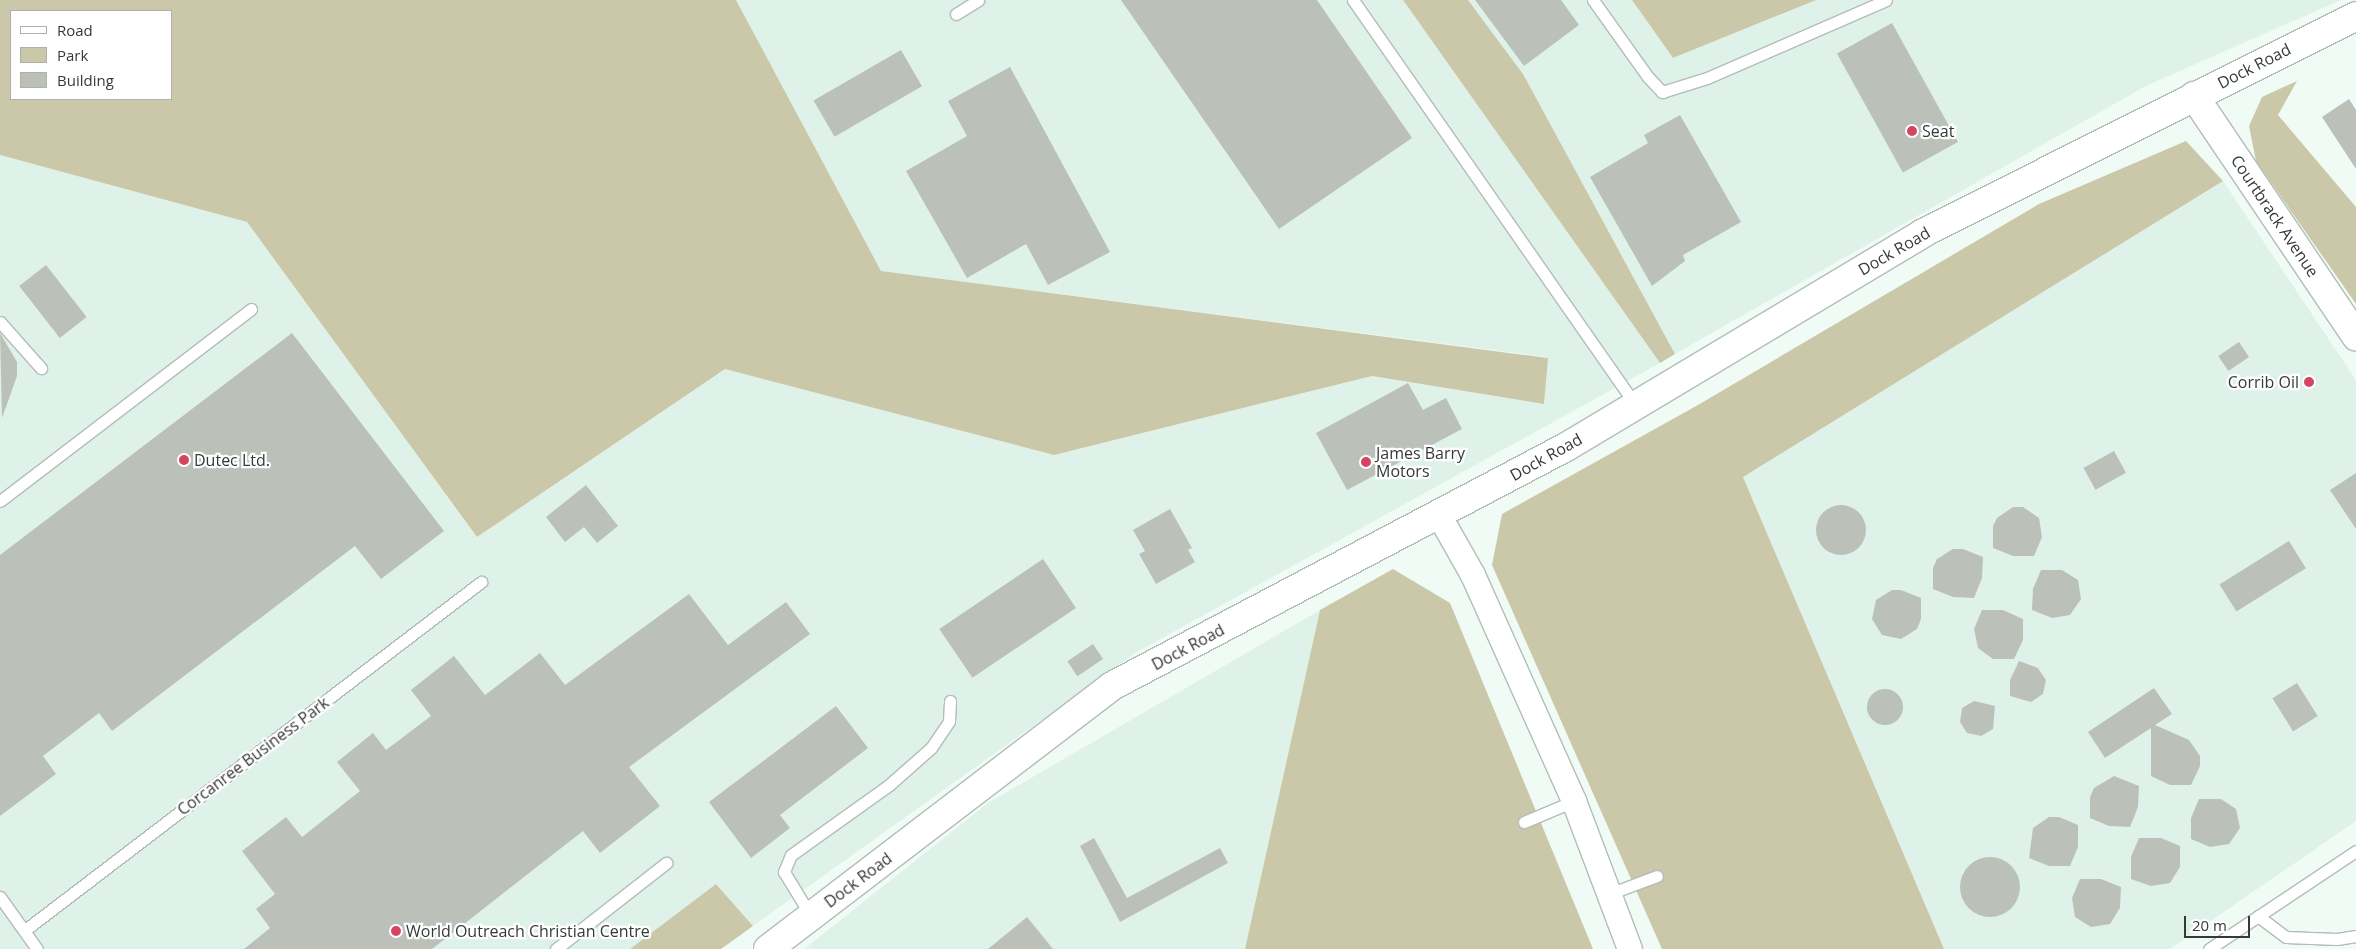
<!DOCTYPE html>
<style>
body{margin:0}
#map{position:relative;width:2356px;height:949px;overflow:hidden;background:#f0fbf6;font-family:"Open Sans",sans-serif}
div>[style]{position:absolute}
.built>*{inset:0;background:#dff2e9}
.green>*{inset:0;background:#cac8a9}
.building>*{inset:0;background:#bbc1b9;transform-origin:0 0}
.round{border-radius:50%}
.roads{filter:drop-shadow(1px 0 #b3bdb8) drop-shadow(-1px 0 #b3bdb8) drop-shadow(0 1px #b3bdb8) drop-shadow(0 -1px #b3bdb8)}
.service>*{height:11px;margin:-5.5px;padding:0 5.5px;transform-origin:5.5px;border-radius:5.5px;background:#fff}
.minor>*{height:24px;margin:-12px;padding:0 12px;transform-origin:12px;border-radius:12px;background:#fff}
.tertiary>*{height:28px;margin:-14px;padding:0 14px;transform-origin:14px;border-radius:14px;background:#fff}
.secondary>*{height:28px;margin:-14px;padding:0 14px;transform-origin:14px;border-radius:14px;background:#fff}
.dots>*{width:14px;height:14px;translate:-50% -50%;box-sizing:border-box;border:2px solid #fff;border-radius:50%}
span{translate:-50% -50%;white-space:nowrap;text-align:center;line-height:1.15;-webkit-text-stroke:4.5px #fff;paint-order:stroke}
.street-label{font-size:16px;color:#353a38}
.poi-label{font-size:16px;color:#353a38}
.left{translate:0 -50%;text-align:left}
.right{translate:-100% -50%;text-align:right}
.legend{position:absolute;left:10px;top:10px;width:162px;height:90px;box-sizing:border-box;background:#fff;border:1px solid #aeb0af;margin:0;padding:6px 9px;list-style:none;font-size:15px;color:#353a38}
.legend li{display:flex;align-items:center;gap:10px;height:25px}
.legend b{width:25px;border:1px solid #aeb0af}
.scale{position:absolute;left:2184px;top:916px;width:66px;height:22px;box-sizing:border-box;border:2px solid #353a38;border-top:0;padding-left:6px;font-size:15px;line-height:18px;white-space:nowrap;color:#353a38;-webkit-text-stroke:4px #fff;paint-order:stroke}
</style>
<div id="map">
<div class="built">
<i style="clip-path:polygon(736px 0,1403px 0,1660px 363px,1137px 652px,753px 926px,716px 884px,630px 949px,0 949px,0 155px,247px 222px,477px 537px,725px 369px,1054px 455px,1372px 376px,1544px 404px,1547px 357px,881px 271px)"></i>
<i style="clip-path:polygon(1468px 0,1632px 0,1673px 58px,1816px 0,2341px 0,2146px 86px,1675px 354px,1523px 74px)"></i>
<i style="clip-path:polygon(2223px 181px,2356px 380px,2356px 821px,2170px 949px,1944px 949px,1743px 477px)"></i>
<i style="clip-path:polygon(1320px 610px,1245px 949px,804px 949px,988px 803px)"></i>
</div>
<div class="green">
<i style="clip-path:polygon(evenodd,0 0,736px 0,881px 271px,1548px 358px,1544px 404px,1372px 376px,1054px 455px,725px 369px,477px 537px,247px 222px,0 155px,0 0,11px 11px,171px 11px,171px 99px,11px 99px,11px 11px)"></i>
<i style="clip-path:polygon(1403px 0,1468px 0,1523px 74px,1675px 354px,1660px 363px)"></i>
<i style="clip-path:polygon(1632px 0,1816px 0,1673px 58px)"></i>
<i style="clip-path:polygon(2297px 81px,2278px 115px,2356px 207px,2356px 304px,2256px 161px,2249px 126px,2262px 97px)"></i>
<i style="clip-path:polygon(2186px 141px,2223px 181px,1743px 477px,1944px 949px,1662px 949px,1492px 565px,1502px 514px,1698px 405px,2039px 204px)"></i>
<i style="clip-path:polygon(1393px 569px,1450px 603px,1593px 949px,1245px 949px,1320px 610px)"></i>
<i style="clip-path:polygon(716px 884px,753px 926px,721px 949px,630px 949px)"></i>
</div>
<div class="building">
<i style="clip-path:polygon(1121px 0,1317px 0,1412px 138px,1279px 229px)"></i>
<i style="clip-path:polygon(1475px 0,1561px 0,1579px 25px,1524px 66px)"></i>
<i style="left:1892px;top:23px;width:136px;height:63px;rotate:61deg"></i>
<i style="left:901px;top:50px;width:42px;height:101px;rotate:60deg"></i>
<i style="clip-path:polygon(1010px 67px,1110px 252px,1048px 285px,1026px 244px,967px 278px,906px 171px,967px 136px,948px 101px)"></i>
<i style="clip-path:polygon(2349px 99px,2356px 110px,2356px 169px,2322px 117px)"></i>
<i style="clip-path:polygon(1680px 115px,1741px 222px,1683px 255px,1685px 261px,1652px 286px,1590px 177px,1648px 143px,1644px 135px)"></i>
<i style="left:46px;top:265px;width:66px;height:34px;rotate:52deg"></i>
<i style="clip-path:polygon(0 333px,17px 362px,17px 376px,2px 418px)"></i>
<i style="clip-path:polygon(292px 333px,444px 531px,381px 579px,355px 546px,112px 731px,99px 713px,43px 756px,56px 774px,0 816px,0 555px)"></i>
<i style="left:2239px;top:342px;width:18px;height:25px;rotate:56deg"></i>
<i style="clip-path:polygon(1408px 383px,1423px 410px,1446px 398px,1462px 429px,1347px 490px,1316px 433px)"></i>
<i style="left:2114px;top:451px;width:25px;height:35px;rotate:61deg"></i>
<i style="clip-path:polygon(2356px 473px,2356px 529px,2330px 490px)"></i>
<i style="clip-path:polygon(586px 485px,618px 526px,597px 543px,584px 527px,565px 542px,546px 517px)"></i>
<i class="round" style="left:1816px;top:505px;width:50px;height:50px"></i>
<i style="clip-path:polygon(2013px 507px,2023px 507px,2039px 518px,2042px 537px,2034px 556px,2013px 556px,1993px 548px,1993px 526px,1997px 518px)"></i>
<i style="clip-path:polygon(1170px 509px,1192px 548px,1188px 550px,1195px 562px,1156px 584px,1139px 554px,1145px 551px,1133px 530px)"></i>
<i style="left:2289px;top:541px;width:32px;height:82px;rotate:58deg"></i>
<i style="clip-path:polygon(1953px 549px,1963px 549px,1983px 557px,1982px 578px,1974px 598px,1953px 597px,1933px 589px,1933px 568px,1937px 559px)"></i>
<i style="left:1043px;top:559px;width:59px;height:125px;rotate:56deg"></i>
<i style="clip-path:polygon(2041px 570px,2062px 570px,2078px 580px,2081px 599px,2070px 615px,2052px 618px,2032px 610px,2033px 589px)"></i>
<i style="clip-path:polygon(1892px 590px,1901px 590px,1921px 598px,1921px 619px,1917px 629px,1901px 639px,1882px 635px,1872px 619px,1876px 600px)"></i>
<i style="clip-path:polygon(689px 594px,728px 645px,786px 602px,810px 634px,629px 767px,660px 806px,600px 853px,583px 831px,432px 949px,244px 949px,270px 928px,256px 909px,275px 894px,242px 851px,286px 817px,302px 837px,360px 791px,337px 762px,373px 733px,386px 750px,431px 716px,411px 690px,454px 656px,485px 695px,540px 653px,565px 685px)"></i>
<i style="clip-path:polygon(1982px 610px,2003px 610px,2023px 619px,2023px 640px,2014px 659px,1993px 659px,1978px 648px,1974px 629px)"></i>
<i style="left:1093px;top:644px;width:18px;height:31px;rotate:56deg"></i>
<i style="clip-path:polygon(2019px 661px,2038px 668px,2046px 680px,2043px 694px,2031px 702px,2010px 696px,2010px 680px)"></i>
<i style="left:2297px;top:683px;width:39px;height:29px;rotate:58deg"></i>
<i style="clip-path:polygon(2154px 688px,2172px 714px,2155px 725px,2189px 740px,2200px 756px,2200px 766px,2191px 785px,2170px 785px,2151px 776px,2151px 728px,2105px 758px,2088px 732px)"></i>
<i class="round" style="left:1867px;top:689px;width:36px;height:36px"></i>
<i style="clip-path:polygon(1974px 701px,1995px 706px,1993px 729px,1981px 736px,1967px 733px,1960px 722px,1962px 708px)"></i>
<i style="clip-path:polygon(836px 706px,868px 748px,780px 815px,790px 828px,751px 858px,709px 802px)"></i>
<i style="clip-path:polygon(2114px 776px,2139px 786px,2138px 807px,2130px 827px,2109px 826px,2090px 818px,2090px 797px,2094px 788px)"></i>
<i style="clip-path:polygon(2199px 799px,2221px 799px,2236px 809px,2240px 828px,2229px 844px,2210px 847px,2191px 839px,2191px 818px)"></i>
<i style="clip-path:polygon(2049px 817px,2059px 817px,2078px 825px,2078px 847px,2070px 866px,2049px 866px,2029px 858px,2033px 828px)"></i>
<i style="clip-path:polygon(1094px 838px,1127px 898px,1220px 848px,1228px 863px,1120px 922px,1080px 846px)"></i>
<i style="clip-path:polygon(2139px 838px,2161px 838px,2180px 846px,2180px 867px,2170px 883px,2151px 886px,2131px 879px,2131px 857px)"></i>
<i class="round" style="left:1960px;top:857px;width:60px;height:60px"></i>
<i style="clip-path:polygon(2080px 879px,2101px 879px,2121px 887px,2120px 908px,2110px 924px,2091px 927px,2075px 917px,2072px 898px)"></i>
<i style="clip-path:polygon(1027px 917px,1053px 949px,988px 949px)"></i>
</div>
<div class="roads">
<div class="service">
<i style="left:1353px;top:0;width:494px;rotate:55.1deg"></i>
<i style="left:1593px;top:0;width:95px;rotate:54.5deg"></i>
<i style="left:1648px;top:77px;width:21px;rotate:47deg"></i>
<i style="left:1662px;top:92px;width:47px;rotate:-17.3deg"></i>
<i style="left:1707px;top:78px;width:195px;rotate:-23.5deg"></i>
<i style="left:956px;top:14px;width:26px;rotate:-32deg"></i>
<i style="left:0;top:322px;width:62px;rotate:48.3deg"></i>
<i style="left:0;top:501px;width:316px;rotate:-37.4deg"></i>
<i style="left:1524px;top:822px;width:54px;rotate:-22.8deg"></i>
<i style="left:1609px;top:894px;width:51px;rotate:-20.6deg"></i>
<i style="left:0;top:897px;width:64px;rotate:54.6deg"></i>
<i style="left:811px;top:916px;width:52px;rotate:-121.5deg"></i>
<i style="left:784px;top:872px;width:18px;rotate:-68deg"></i>
<i style="left:791px;top:855px;width:120px;rotate:-35.5deg"></i>
<i style="left:889px;top:785px;width:56px;rotate:-41.4deg"></i>
<i style="left:931px;top:748px;width:32px;rotate:-56deg"></i>
<i style="left:949px;top:721px;width:20px;rotate:-87deg"></i>
<i style="left:2258px;top:916px;width:35px;rotate:37deg"></i>
<i style="left:2286px;top:937px;width:51px;rotate:2.2deg"></i>
<i style="left:2337px;top:939px;width:19px;rotate:-9deg"></i>
<i style="left:25px;top:930px;width:574px;rotate:-37.35deg"></i>
<i style="left:556px;top:949px;width:140px;rotate:-38deg"></i>
<i style="left:2209px;top:949px;width:177px;rotate:-33.7deg"></i>
</div>
<div class="minor">
<i style="left:1439px;top:515px;width:69px;rotate:60.5deg"></i>
<i style="left:1473px;top:575px;width:248px;rotate:65.9deg"></i>
<i style="left:1574px;top:801px;width:158px;rotate:69.3deg"></i>
</div>
<div class="tertiary">
<i style="left:2194px;top:96px;width:290px;rotate:56deg"></i>
</div>
<div class="secondary">
<i style="left:768px;top:949px;width:433px;rotate:-37.4deg"></i>
<i style="left:1112px;top:686px;width:513px;rotate:-27.76deg"></i>
<i style="left:1566px;top:447px;width:416px;rotate:-30.9deg"></i>
<i style="left:1923px;top:233px;width:484px;rotate:-26.6deg"></i>
</div>
</div>
<div class="dots">
<i style="left:1912px;top:131px;background:#d44463"></i>
<i style="left:2309px;top:382px;background:#d44463"></i>
<i style="left:184px;top:460px;background:#d44463"></i>
<i style="left:1366px;top:462px;background:#d44463"></i>
<i style="left:396px;top:931px;background:#d44463"></i>
</div>
<div class="street-label">
<span style="left:2254px;top:66px;rotate:-27deg">Dock Road</span>
<span style="left:2275px;top:216px;rotate:56deg">Courtbrack Avenue</span>
<span style="left:1894px;top:251px;rotate:-30deg">Dock Road</span>
<span style="left:1546px;top:457px;rotate:-29deg">Dock Road</span>
<span style="left:1188px;top:647px;rotate:-28deg">Dock Road</span>
<span style="left:253px;top:756px;rotate:-37deg">Corcanree Business Park</span>
<span style="left:858px;top:880px;rotate:-37deg">Dock Road</span>
</div>
<div class="poi-label">
<span class="left" style="left:1922px;top:131px">Seat</span>
<span class="right" style="left:2299px;top:382px">Corrib Oil</span>
<span class="left" style="left:1376px;top:462px">James Barry<br>Motors</span>
<span class="left" style="left:194px;top:460px">Dutec Ltd.</span>
<span class="left" style="left:406px;top:931px">World Outreach Christian Centre</span>
</div>
<ul class="legend">
<li><b style="height:6px;background:#fff"></b>Road</li>
<li><b style="height:14px;background:#cac8a9"></b>Park</li>
<li><b style="height:14px;background:#bbc1b9"></b>Building</li>
</ul>
<div class="scale">20 m</div>
</div>
